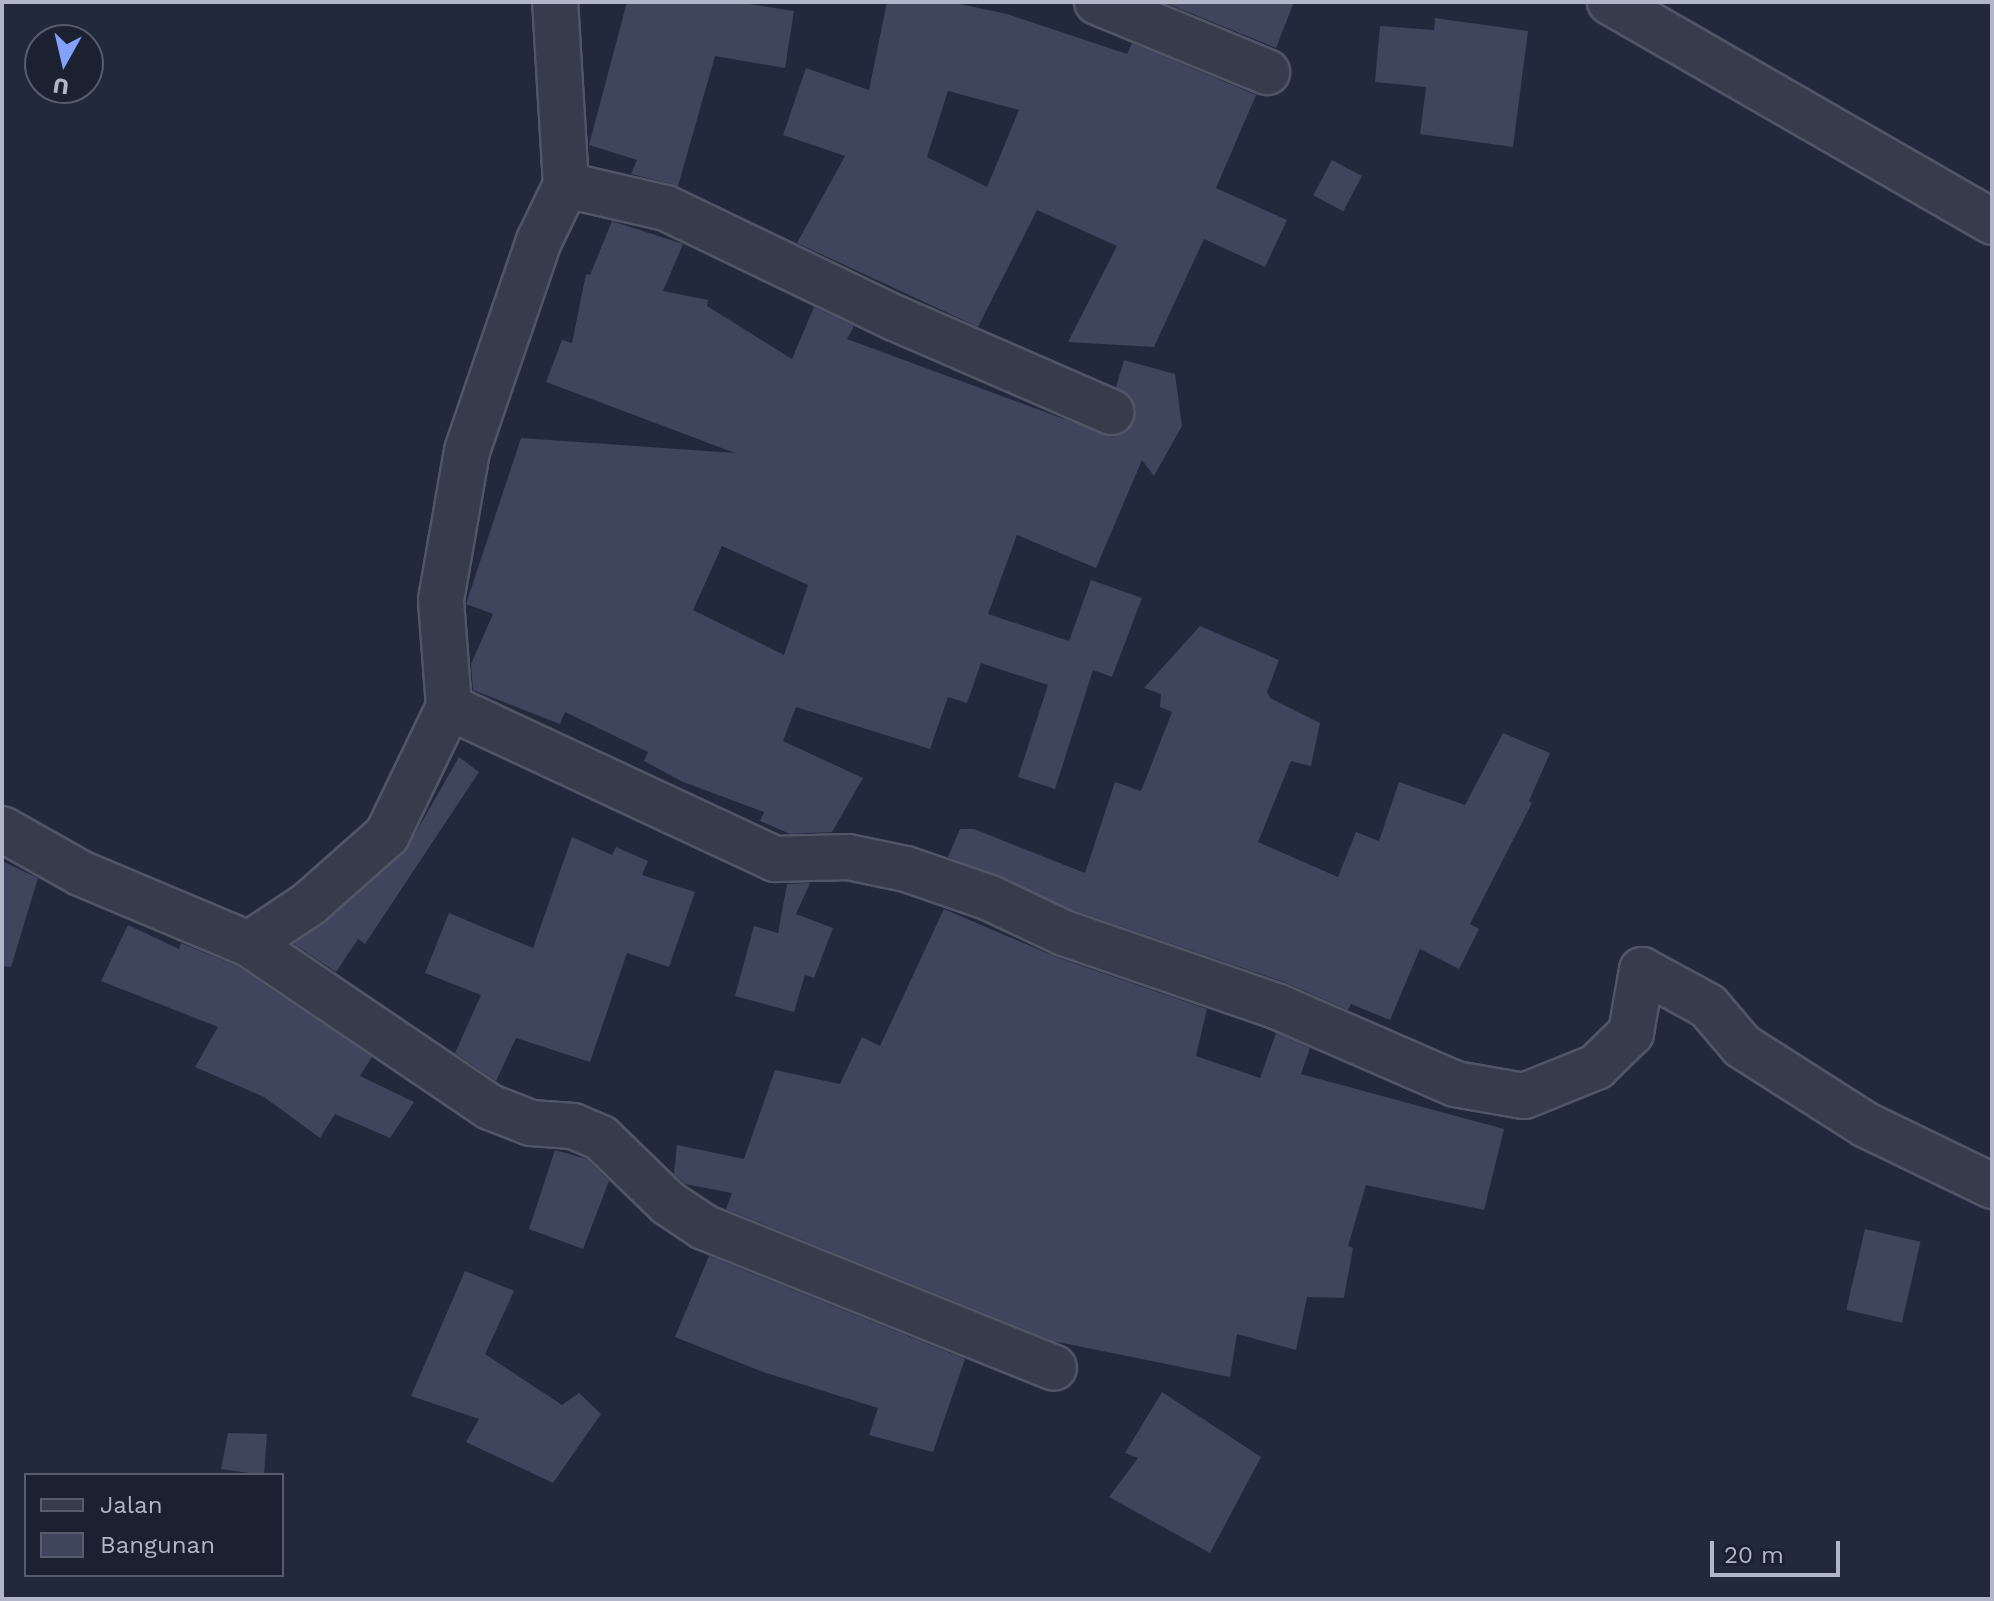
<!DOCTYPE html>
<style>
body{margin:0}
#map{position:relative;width:1994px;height:1601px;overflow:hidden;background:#22293c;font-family:"Work Sans",sans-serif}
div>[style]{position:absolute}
.building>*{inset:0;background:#3e455c;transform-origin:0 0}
.roads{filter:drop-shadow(2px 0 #515667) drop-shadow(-2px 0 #515667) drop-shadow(0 2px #515667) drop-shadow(0 -2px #515667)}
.street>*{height:44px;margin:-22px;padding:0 22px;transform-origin:22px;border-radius:22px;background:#363c4c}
span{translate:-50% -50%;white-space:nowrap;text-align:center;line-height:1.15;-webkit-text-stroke:6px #1b2131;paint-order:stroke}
.frame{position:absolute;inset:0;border:4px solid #b1b6c8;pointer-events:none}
.legend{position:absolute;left:24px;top:1473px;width:260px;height:104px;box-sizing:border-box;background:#1b2131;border:2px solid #575d6d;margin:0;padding:10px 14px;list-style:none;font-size:24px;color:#b1b6c8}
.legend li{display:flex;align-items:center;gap:16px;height:40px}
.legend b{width:40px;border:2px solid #575d6d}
.north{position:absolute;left:24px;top:24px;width:80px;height:80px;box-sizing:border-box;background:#1b2131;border:2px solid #575d6d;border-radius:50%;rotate:188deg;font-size:22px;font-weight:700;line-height:32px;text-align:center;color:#b1b6c8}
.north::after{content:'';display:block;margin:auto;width:28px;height:36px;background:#83a0fb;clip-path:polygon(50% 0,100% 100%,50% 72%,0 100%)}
.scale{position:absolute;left:1710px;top:1541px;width:130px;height:36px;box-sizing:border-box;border:4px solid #b1b6c8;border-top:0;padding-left:10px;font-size:24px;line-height:28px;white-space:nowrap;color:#b1b6c8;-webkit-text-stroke:6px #1b2131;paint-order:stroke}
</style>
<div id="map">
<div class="building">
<i style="clip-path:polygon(627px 2px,737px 2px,794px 11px,785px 68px,715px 56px,678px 186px,631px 174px,637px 160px,589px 145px)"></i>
<i style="clip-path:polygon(evenodd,887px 2px,950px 2px,1007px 14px,1127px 54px,1132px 43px,1256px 95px,1216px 188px,1287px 220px,1265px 267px,1204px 239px,1154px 347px,1068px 342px,1117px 246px,1037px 210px,978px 327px,797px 243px,845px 156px,783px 135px,806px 68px,869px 90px,887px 2px,948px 91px,1019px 110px,987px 187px,927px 157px,948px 91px)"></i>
<i style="clip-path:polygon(1163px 2px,1294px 2px,1276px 48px)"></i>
<i style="clip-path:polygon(1435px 18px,1528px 31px,1513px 147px,1420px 134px,1426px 87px,1375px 82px,1380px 26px,1434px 30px)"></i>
<i style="left:1332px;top:160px;width:34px;height:40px;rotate:28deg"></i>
<i style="clip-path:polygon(evenodd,612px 221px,683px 244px,663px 291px,708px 300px,707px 306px,792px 359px,814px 307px,854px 326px,847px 339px,1113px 437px,1126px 432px,1136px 410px,1131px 397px,1116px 387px,1124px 360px,1175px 374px,1182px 426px,1154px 476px,1142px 460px,1096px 568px,1017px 535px,988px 614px,1069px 641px,1091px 580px,1142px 598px,1112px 677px,1093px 670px,1055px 789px,1018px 777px,1048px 685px,981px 663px,967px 703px,948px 697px,930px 749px,796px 707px,783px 741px,863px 778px,832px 832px,790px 834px,760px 821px,764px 812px,683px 782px,644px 761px,648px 752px,565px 712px,560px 724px,473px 690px,471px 664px,493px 614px,466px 604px,521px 438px,735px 453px,546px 382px,562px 340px,572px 343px,586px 274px,590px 275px,612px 221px,722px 546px,808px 585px,784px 655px,693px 610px,722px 546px)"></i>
<i style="clip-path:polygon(1200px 626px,1279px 660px,1267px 692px,1270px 698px,1320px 723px,1311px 766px,1291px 761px,1258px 842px,1338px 877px,1356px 832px,1379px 841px,1399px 782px,1465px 805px,1503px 733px,1550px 753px,1529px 801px,1532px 803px,1470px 924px,1479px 929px,1459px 969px,1420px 949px,1390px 1020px,1351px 1004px,1348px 1010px,1284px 982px,1073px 910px,948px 857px,960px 829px,974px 829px,1085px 873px,1115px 782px,1141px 791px,1172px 712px,1160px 707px,1161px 694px,1144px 688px)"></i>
<i style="clip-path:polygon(459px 757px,479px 772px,365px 944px,358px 939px,336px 972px,294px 944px,404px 853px)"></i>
<i style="clip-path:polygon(572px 837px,612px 855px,616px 847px,648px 861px,642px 875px,695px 892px,669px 967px,627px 953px,590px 1062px,516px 1038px,496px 1081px,455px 1053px,481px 995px,425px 973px,449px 913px,533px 948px)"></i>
<i style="clip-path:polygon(2px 861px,38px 878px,11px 967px,2px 966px)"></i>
<i style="clip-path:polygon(810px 883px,796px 914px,833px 928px,814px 978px,805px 975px,794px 1012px,735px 996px,754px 926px,778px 933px,787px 884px)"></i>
<i style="clip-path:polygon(944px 909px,1056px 957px,1207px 1009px,1196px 1056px,1260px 1078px,1276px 1033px,1310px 1048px,1301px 1074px,1504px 1129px,1484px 1210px,1366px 1185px,1348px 1246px,1353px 1248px,1344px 1298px,1307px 1297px,1296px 1350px,1237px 1334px,1230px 1377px,1053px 1341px,726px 1209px,732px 1193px,685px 1184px,674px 1174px,677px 1145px,744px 1159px,775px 1070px,840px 1084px,862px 1037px,880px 1046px)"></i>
<i style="clip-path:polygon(128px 925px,179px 949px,181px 943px,237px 966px,372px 1057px,360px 1076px,414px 1102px,390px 1138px,335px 1114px,320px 1138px,264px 1097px,195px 1067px,218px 1027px,101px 981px)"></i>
<i style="clip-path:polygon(555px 1150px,587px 1159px,609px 1181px,583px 1249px,529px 1229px)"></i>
<i style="left:1865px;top:1229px;width:57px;height:83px;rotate:13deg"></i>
<i style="clip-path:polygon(709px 1256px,965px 1359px,933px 1452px,869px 1435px,878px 1408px,763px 1372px,675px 1337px)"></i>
<i style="clip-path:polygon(465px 1271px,514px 1291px,485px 1354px,562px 1405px,579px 1393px,601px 1414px,553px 1483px,466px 1442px,479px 1419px,411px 1396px)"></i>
<i style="clip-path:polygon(1162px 1392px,1261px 1457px,1210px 1553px,1109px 1497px,1138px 1458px,1125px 1453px)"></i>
<i style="clip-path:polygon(228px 1433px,267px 1434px,264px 1475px,221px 1469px)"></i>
</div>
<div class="roads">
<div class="street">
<i style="left:1097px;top:2px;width:184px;rotate:22.4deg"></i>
<i style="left:1610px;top:2px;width:441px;rotate:29.9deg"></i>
<i style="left:566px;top:185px;width:103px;rotate:13deg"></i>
<i style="left:666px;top:208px;width:254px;rotate:25.7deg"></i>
<i style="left:895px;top:318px;width:236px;rotate:23.5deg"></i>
<i style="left:449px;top:707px;width:360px;rotate:25deg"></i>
<i style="left:775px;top:859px;width:73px;rotate:-1.6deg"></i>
<i style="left:848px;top:857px;width:59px;rotate:11.7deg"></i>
<i style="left:906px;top:869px;width:89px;rotate:19deg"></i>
<i style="left:990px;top:898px;width:82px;rotate:25.3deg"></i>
<i style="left:1064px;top:933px;width:224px;rotate:19deg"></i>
<i style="left:1276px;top:1006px;width:195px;rotate:23.5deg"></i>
<i style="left:1455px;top:1084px;width:70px;rotate:9.9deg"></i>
<i style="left:1524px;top:1096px;width:78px;rotate:-21.9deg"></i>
<i style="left:1596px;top:1067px;width:49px;rotate:-44.2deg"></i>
<i style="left:1631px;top:1033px;width:64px;rotate:-80.1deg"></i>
<i style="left:1642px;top:970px;width:75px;rotate:28.6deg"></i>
<i style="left:1708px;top:1006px;width:52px;rotate:49.6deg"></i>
<i style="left:1742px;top:1046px;width:147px;rotate:32.5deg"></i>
<i style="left:1866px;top:1125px;width:140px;rotate:25.8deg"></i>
<i style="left:2px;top:829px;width:90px;rotate:29.4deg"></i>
<i style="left:80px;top:873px;width:183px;rotate:22.8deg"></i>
<i style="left:249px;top:944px;width:72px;rotate:-33.7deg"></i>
<i style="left:309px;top:904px;width:104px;rotate:-41.5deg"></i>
<i style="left:387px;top:835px;width:142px;rotate:-64.2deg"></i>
<i style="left:449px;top:707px;width:107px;rotate:-94.3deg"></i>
<i style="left:441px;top:600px;width:151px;rotate:-80.1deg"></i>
<i style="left:467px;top:451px;width:222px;rotate:-71.1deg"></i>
<i style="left:539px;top:241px;width:62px;rotate:-64.3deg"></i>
<i style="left:566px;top:185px;width:183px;rotate:-93.4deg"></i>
<i style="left:249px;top:944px;width:291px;rotate:34.1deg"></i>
<i style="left:490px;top:1107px;width:44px;rotate:21.3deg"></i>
<i style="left:531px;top:1123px;width:42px;rotate:4.1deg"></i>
<i style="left:573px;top:1126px;width:30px;rotate:23deg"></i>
<i style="left:601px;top:1138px;width:93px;rotate:44.1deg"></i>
<i style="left:668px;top:1203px;width:43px;rotate:33.7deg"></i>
<i style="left:704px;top:1227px;width:377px;rotate:21.9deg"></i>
</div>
</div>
<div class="frame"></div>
<ul class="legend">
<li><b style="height:10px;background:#363c4c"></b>Jalan</li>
<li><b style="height:22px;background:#3e455c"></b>Bangunan</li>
</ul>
<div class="north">U</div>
<div class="scale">20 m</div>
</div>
